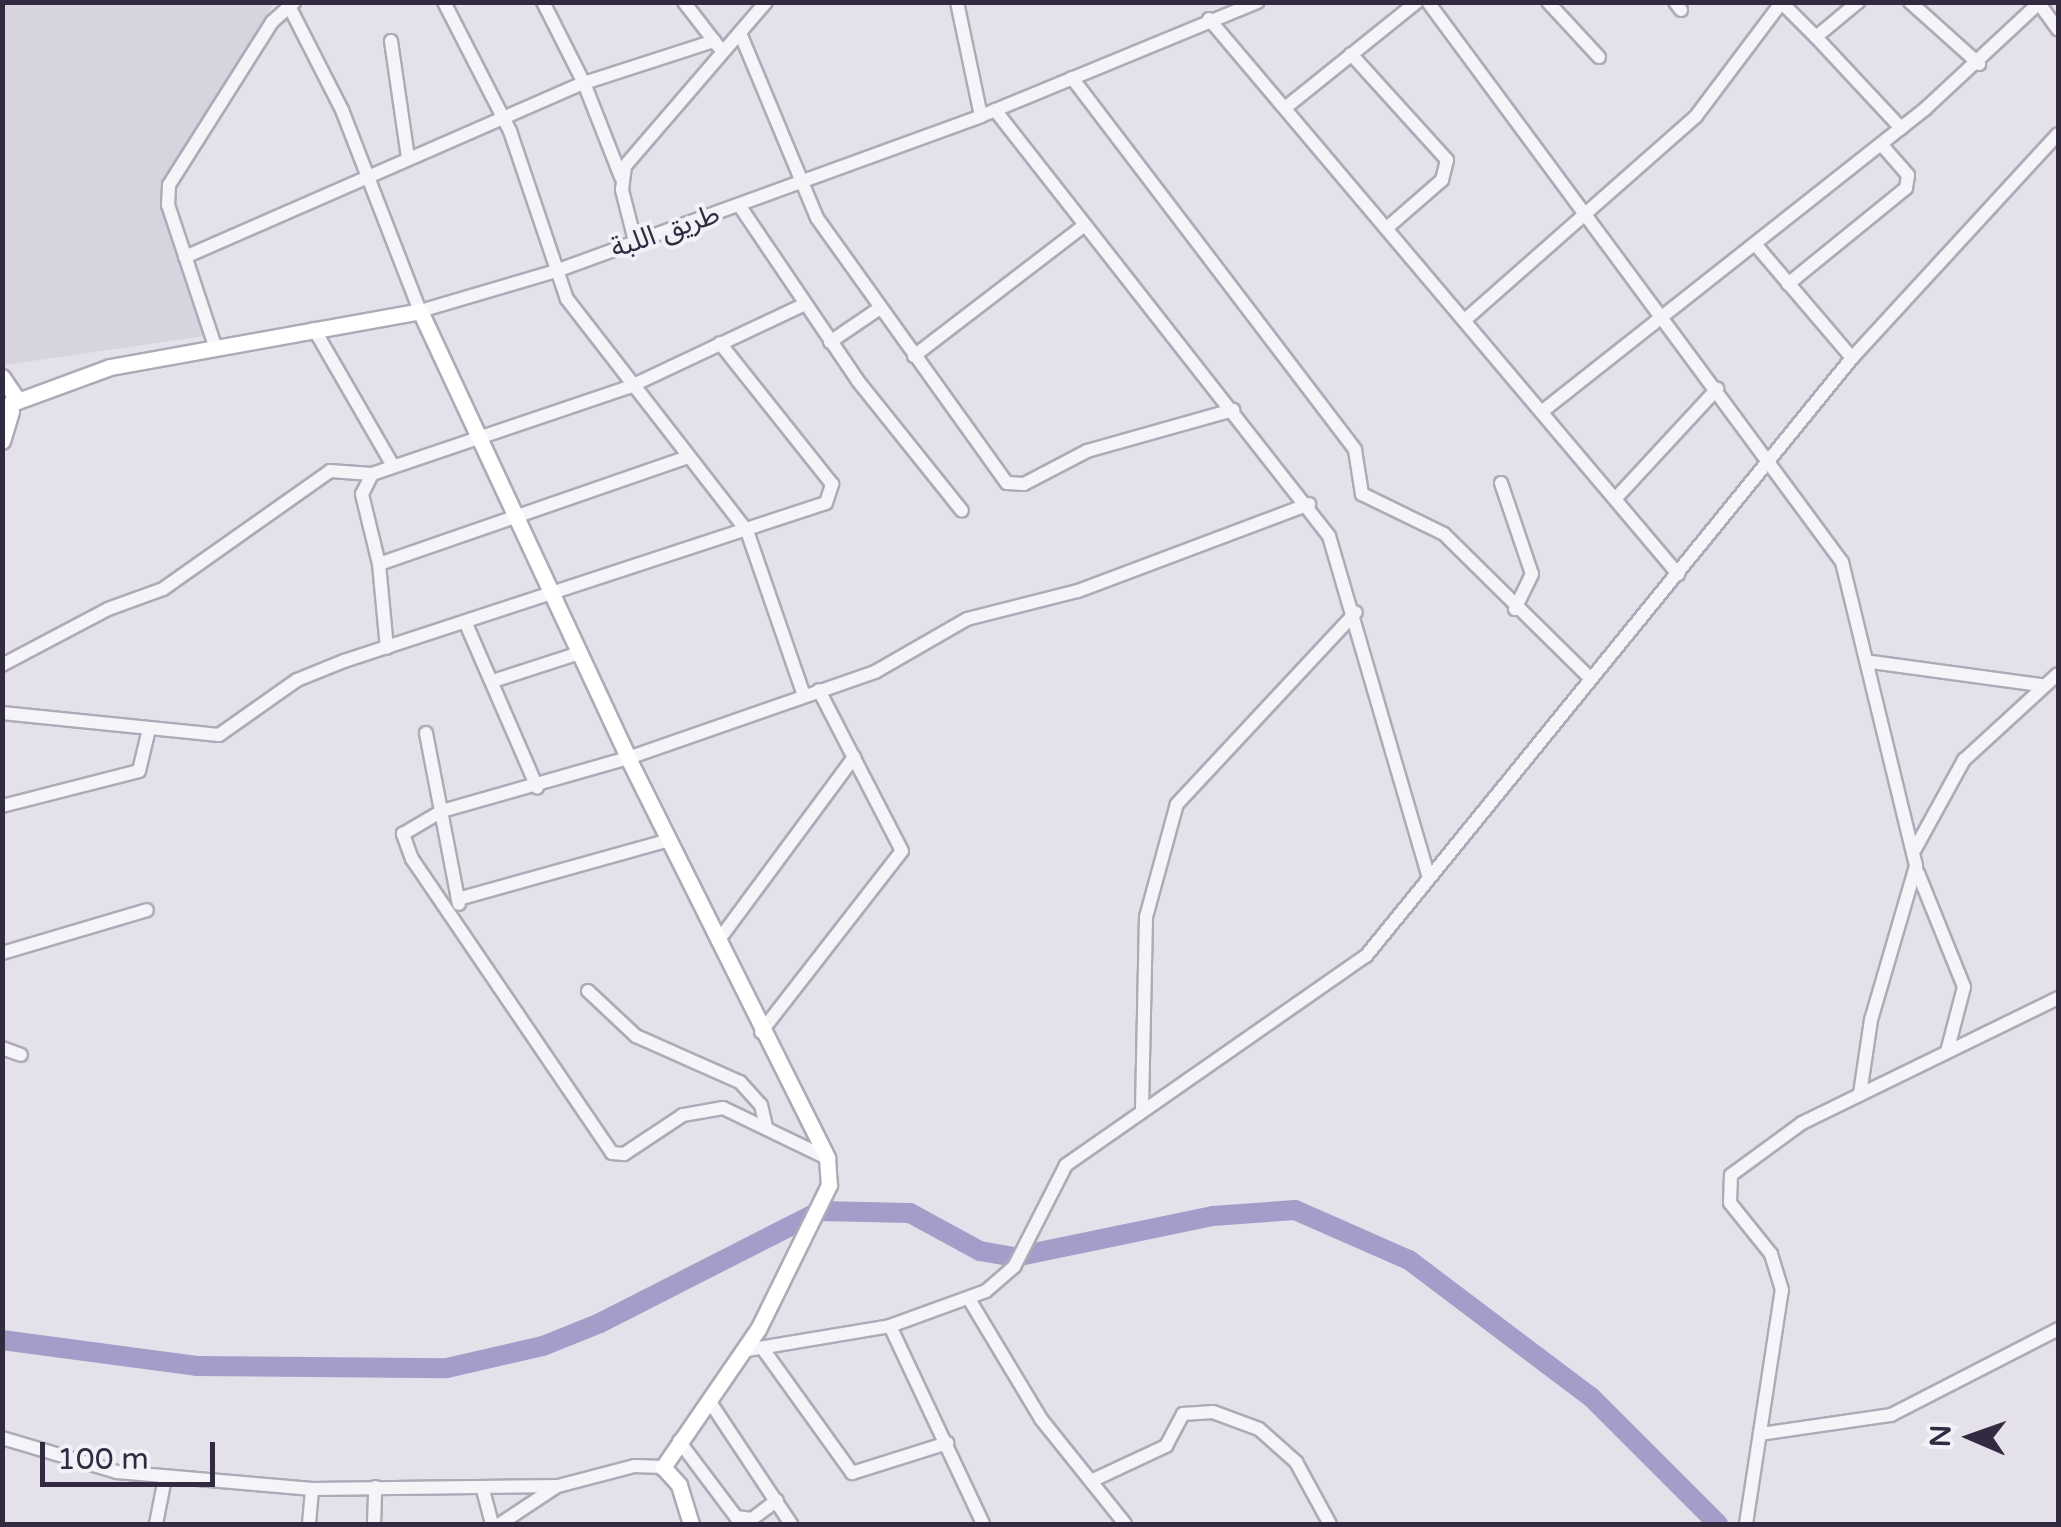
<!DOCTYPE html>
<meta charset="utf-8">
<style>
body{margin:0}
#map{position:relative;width:2061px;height:1527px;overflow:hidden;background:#e4e1ea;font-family:"Varela Round","Noto Sans Arabic",sans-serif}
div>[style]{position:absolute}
.built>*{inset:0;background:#d7d3df}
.river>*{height:20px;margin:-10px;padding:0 10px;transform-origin:10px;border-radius:10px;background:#a59dc9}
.roads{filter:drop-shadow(2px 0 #aeaab7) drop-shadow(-2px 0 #aeaab7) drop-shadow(0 2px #aeaab7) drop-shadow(0 -2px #aeaab7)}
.minor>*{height:12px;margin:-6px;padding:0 6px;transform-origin:6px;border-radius:6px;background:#f5f4f8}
.major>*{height:15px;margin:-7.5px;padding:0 7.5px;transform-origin:7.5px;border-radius:7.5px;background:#fff}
span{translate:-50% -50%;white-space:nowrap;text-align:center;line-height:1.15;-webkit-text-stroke:8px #f2f1f7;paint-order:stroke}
.street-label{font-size:28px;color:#312a41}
.frame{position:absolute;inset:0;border:5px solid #312a41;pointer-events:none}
.north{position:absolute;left:1921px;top:1387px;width:100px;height:100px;-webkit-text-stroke:8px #f2f1f7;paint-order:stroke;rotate:272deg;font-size:28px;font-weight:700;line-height:40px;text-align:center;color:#312a41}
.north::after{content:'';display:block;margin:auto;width:35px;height:45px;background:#312a41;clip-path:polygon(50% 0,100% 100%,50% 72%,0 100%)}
.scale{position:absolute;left:40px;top:1442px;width:175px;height:45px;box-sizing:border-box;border:5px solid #312a41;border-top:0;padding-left:12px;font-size:30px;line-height:35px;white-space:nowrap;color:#312a41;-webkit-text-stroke:8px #f2f1f7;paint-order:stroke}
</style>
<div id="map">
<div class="built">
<i style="clip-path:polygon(3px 3px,274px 3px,166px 182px,205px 336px,4px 365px)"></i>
</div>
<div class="river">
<i style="left:2px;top:1340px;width:196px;rotate:7.6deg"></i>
<i style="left:196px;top:1366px;width:251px;rotate:0.5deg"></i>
<i style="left:447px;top:1368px;width:98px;rotate:-12.9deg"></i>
<i style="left:543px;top:1346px;width:61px;rotate:-22deg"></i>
<i style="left:600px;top:1323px;width:247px;rotate:-27deg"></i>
<i style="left:820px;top:1211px;width:90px;rotate:1.3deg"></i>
<i style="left:910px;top:1213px;width:80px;rotate:28.5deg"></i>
<i style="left:980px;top:1251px;width:36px;rotate:10deg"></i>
<i style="left:1015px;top:1257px;width:202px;rotate:-11.7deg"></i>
<i style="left:1213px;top:1216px;width:82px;rotate:-4.2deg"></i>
<i style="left:1295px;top:1210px;width:124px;rotate:23.7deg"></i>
<i style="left:1409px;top:1260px;width:228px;rotate:37deg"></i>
<i style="left:1591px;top:1397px;width:180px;rotate:45deg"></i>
</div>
<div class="roads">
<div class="minor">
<i style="left:444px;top:2px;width:145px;rotate:62.9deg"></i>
<i style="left:510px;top:131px;width:177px;rotate:71.3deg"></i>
<i style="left:567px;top:299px;width:294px;rotate:52.2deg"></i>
<i style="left:747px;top:531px;width:175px;rotate:70.9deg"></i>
<i style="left:543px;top:2px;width:91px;rotate:63.2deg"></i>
<i style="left:584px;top:83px;width:137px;rotate:-17.9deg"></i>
<i style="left:684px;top:2px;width:56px;rotate:52.3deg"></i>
<i style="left:957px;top:2px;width:116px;rotate:78.1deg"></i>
<i style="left:1428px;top:2px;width:696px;rotate:53.53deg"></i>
<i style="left:1842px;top:562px;width:313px;rotate:76.3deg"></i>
<i style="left:1916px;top:866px;width:160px;rotate:106.3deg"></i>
<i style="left:1871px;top:1020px;width:75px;rotate:98.5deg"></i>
<i style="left:1548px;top:2px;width:75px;rotate:47.2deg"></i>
<i style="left:1675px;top:2px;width:10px;rotate:53deg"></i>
<i style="left:1910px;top:2px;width:93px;rotate:41.9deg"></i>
<i style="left:2038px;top:2px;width:34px;rotate:54deg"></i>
<i style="left:1782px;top:3px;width:48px;rotate:45deg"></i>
<i style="left:1816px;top:37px;width:55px;rotate:-39.8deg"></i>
<i style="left:289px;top:6px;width:117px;rotate:63deg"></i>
<i style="left:342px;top:110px;width:216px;rotate:68.8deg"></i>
<i style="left:420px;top:311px;width:142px;rotate:-16.4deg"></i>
<i style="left:556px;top:271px;width:452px;rotate:-20deg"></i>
<i style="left:981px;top:116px;width:299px;rotate:-22.4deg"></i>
<i style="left:1209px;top:19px;width:727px;rotate:49.8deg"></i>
<i style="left:740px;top:33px;width:200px;rotate:67.4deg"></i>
<i style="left:817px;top:218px;width:326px;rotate:54.4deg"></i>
<i style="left:1007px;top:483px;width:17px;rotate:3deg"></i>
<i style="left:1024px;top:484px;width:71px;rotate:-27.6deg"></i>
<i style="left:1087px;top:451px;width:152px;rotate:-15.7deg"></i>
<i style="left:1816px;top:37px;width:125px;rotate:47deg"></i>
<i style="left:391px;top:41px;width:118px;rotate:81.7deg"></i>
<i style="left:1351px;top:54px;width:143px;rotate:47.8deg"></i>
<i style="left:1447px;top:160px;width:21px;rotate:104deg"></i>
<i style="left:1442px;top:180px;width:72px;rotate:139deg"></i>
<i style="left:1072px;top:78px;width:467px;rotate:52.7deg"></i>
<i style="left:1355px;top:450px;width:45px;rotate:81deg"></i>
<i style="left:1362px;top:494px;width:91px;rotate:26deg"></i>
<i style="left:1444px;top:534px;width:205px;rotate:44.6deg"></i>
<i style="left:1285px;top:108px;width:169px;rotate:-38.8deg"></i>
<i style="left:995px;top:110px;width:541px;rotate:51.9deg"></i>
<i style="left:1329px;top:536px;width:352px;rotate:73.7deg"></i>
<i style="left:739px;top:205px;width:212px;rotate:55.9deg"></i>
<i style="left:858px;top:381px;width:166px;rotate:51.3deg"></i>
<i style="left:635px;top:241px;width:53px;rotate:-104.3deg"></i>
<i style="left:622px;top:190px;width:24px;rotate:-83deg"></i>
<i style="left:625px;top:166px;width:216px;rotate:-49.3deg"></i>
<i style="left:1755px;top:244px;width:150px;rotate:49.6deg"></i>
<i style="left:185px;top:257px;width:435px;rotate:-23.6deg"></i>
<i style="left:584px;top:83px;width:101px;rotate:68.5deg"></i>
<i style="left:1788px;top:284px;width:152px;rotate:-39.1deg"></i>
<i style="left:1906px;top:188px;width:13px;rotate:-81deg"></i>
<i style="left:1908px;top:175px;width:41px;rotate:-131.1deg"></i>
<i style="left:1466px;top:319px;width:307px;rotate:-41.4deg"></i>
<i style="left:1696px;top:116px;width:143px;rotate:-53deg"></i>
<i style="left:314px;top:329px;width:158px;rotate:60deg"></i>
<i style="left:830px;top:342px;width:60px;rotate:-34.2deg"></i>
<i style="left:215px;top:346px;width:149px;rotate:-108.4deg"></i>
<i style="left:168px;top:205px;width:20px;rotate:-87deg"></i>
<i style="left:169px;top:185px;width:193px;rotate:-57.7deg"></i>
<i style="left:272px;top:22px;width:30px;rotate:-42deg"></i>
<i style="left:914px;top:356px;width:212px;rotate:-37.5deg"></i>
<i style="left:1544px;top:410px;width:486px;rotate:-38.3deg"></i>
<i style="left:1925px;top:109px;width:156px;rotate:-42.9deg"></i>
<i style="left:688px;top:457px;width:327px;rotate:160.9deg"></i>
<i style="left:379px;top:564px;width:72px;rotate:-103.7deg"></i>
<i style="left:362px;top:494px;width:22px;rotate:-63deg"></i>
<i style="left:372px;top:474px;width:271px;rotate:-18.7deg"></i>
<i style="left:629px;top:387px;width:192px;rotate:-25.2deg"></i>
<i style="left:1501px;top:483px;width:96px;rotate:71.2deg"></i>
<i style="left:1532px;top:574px;width:39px;rotate:116deg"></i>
<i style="left:1616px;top:498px;width:149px;rotate:-47.2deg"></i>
<i style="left:379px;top:564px;width:84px;rotate:84.6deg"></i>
<i style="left:467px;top:626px;width:176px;rotate:66.5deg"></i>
<i style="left:1872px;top:662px;width:171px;rotate:7.8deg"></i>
<i style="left:2px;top:665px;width:120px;rotate:-27.8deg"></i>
<i style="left:108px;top:609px;width:59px;rotate:-20deg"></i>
<i style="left:163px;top:589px;width:204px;rotate:-35.2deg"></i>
<i style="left:330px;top:471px;width:42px;rotate:4.1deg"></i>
<i style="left:493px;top:681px;width:90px;rotate:-18deg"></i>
<i style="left:2px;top:713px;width:218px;rotate:5.8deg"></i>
<i style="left:219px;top:735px;width:95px;rotate:-35.2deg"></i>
<i style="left:297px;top:680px;width:51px;rotate:-22deg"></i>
<i style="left:344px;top:661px;width:507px;rotate:-18.15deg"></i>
<i style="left:826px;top:503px;width:20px;rotate:-72deg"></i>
<i style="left:832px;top:484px;width:180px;rotate:-128.5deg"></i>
<i style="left:426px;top:733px;width:174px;rotate:79.1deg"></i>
<i style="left:2px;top:806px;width:141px;rotate:-14.3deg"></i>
<i style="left:139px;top:771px;width:43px;rotate:-76.6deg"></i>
<i style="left:1915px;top:849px;width:102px;rotate:-61.2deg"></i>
<i style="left:1964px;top:760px;width:127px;rotate:-42.5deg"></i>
<i style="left:1918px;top:873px;width:123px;rotate:68deg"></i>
<i style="left:1964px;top:987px;width:67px;rotate:104.7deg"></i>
<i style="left:458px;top:899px;width:220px;rotate:-15.6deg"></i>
<i style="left:718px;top:941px;width:229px;rotate:-53.5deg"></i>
<i style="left:2px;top:953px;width:151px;rotate:-16.5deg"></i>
<i style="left:588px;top:991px;width:66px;rotate:43.2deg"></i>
<i style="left:636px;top:1036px;width:114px;rotate:23.9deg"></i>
<i style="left:740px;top:1082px;width:31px;rotate:48deg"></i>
<i style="left:761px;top:1105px;width:22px;rotate:77deg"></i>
<i style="left:761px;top:1032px;width:229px;rotate:-52.1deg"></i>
<i style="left:902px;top:851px;width:181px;rotate:-117.3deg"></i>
<i style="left:2px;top:1048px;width:20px;rotate:20deg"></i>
<i style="left:1142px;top:1108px;width:191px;rotate:-88.8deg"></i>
<i style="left:1146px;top:917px;width:117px;rotate:-74.7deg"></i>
<i style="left:1177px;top:804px;width:262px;rotate:-47deg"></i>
<i style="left:827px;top:1158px;width:115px;rotate:-154.3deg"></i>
<i style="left:723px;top:1108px;width:41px;rotate:170.1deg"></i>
<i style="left:683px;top:1115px;width:71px;rotate:146.5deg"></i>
<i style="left:624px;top:1154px;width:12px;rotate:-175deg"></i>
<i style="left:612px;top:1153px;width:356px;rotate:-124.2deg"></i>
<i style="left:412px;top:859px;width:27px;rotate:-110deg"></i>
<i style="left:403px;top:834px;width:45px;rotate:-30.5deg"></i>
<i style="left:442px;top:811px;width:193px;rotate:-15.9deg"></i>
<i style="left:628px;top:758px;width:262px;rotate:-19.2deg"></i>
<i style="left:875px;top:672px;width:106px;rotate:-29.9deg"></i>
<i style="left:967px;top:619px;width:114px;rotate:-14.2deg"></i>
<i style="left:1078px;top:591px;width:247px;rotate:-20.6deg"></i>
<i style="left:969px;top:1299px;width:140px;rotate:59deg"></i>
<i style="left:1041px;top:1419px;width:134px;rotate:51.3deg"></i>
<i style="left:890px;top:1326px;width:219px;rotate:64.8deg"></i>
<i style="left:763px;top:1349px;width:153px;rotate:54.3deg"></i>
<i style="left:852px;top:1473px;width:100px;rotate:-17.5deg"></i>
<i style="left:747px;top:1350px;width:145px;rotate:-9.5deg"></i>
<i style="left:890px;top:1326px;width:102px;rotate:-20deg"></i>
<i style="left:986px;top:1291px;width:37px;rotate:-41deg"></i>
<i style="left:1014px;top:1267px;width:114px;rotate:-63deg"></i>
<i style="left:1066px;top:1165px;width:366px;rotate:-34.9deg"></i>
<i style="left:1366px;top:956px;width:771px;rotate:-50.9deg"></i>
<i style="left:1852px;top:358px;width:304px;rotate:-47.4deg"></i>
<i style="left:712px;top:1405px;width:143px;rotate:56.4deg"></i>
<i style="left:1760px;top:1434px;width:132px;rotate:-8.3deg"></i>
<i style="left:1891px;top:1415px;width:188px;rotate:-27.2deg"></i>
<i style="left:2px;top:1438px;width:120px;rotate:16.5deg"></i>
<i style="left:117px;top:1472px;width:196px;rotate:5deg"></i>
<i style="left:312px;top:1489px;width:246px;rotate:-0.7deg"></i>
<i style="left:558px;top:1486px;width:79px;rotate:-14.7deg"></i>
<i style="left:634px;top:1466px;width:29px;rotate:2deg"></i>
<i style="left:679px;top:1441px;width:95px;rotate:53.1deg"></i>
<i style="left:736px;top:1517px;width:16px;rotate:7deg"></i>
<i style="left:752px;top:1519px;width:31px;rotate:-37deg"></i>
<i style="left:1091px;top:1481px;width:83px;rotate:-25deg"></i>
<i style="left:1166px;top:1446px;width:36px;rotate:-62deg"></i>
<i style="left:1183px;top:1414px;width:30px;rotate:-4deg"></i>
<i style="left:1213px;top:1412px;width:49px;rotate:20.3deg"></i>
<i style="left:1259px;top:1429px;width:50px;rotate:41.7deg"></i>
<i style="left:1296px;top:1462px;width:71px;rotate:61.3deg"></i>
<i style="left:483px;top:1490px;width:35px;rotate:75deg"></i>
<i style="left:156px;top:1524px;width:47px;rotate:-78.9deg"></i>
<i style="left:309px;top:1524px;width:35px;rotate:-85deg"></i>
<i style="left:374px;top:1524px;width:37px;rotate:-88deg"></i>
<i style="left:500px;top:1524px;width:67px;rotate:-33.5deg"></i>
<i style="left:1746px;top:1524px;width:237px;rotate:-81.3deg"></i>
<i style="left:1782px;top:1290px;width:38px;rotate:-107deg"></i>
<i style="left:1771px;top:1254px;width:65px;rotate:-128.8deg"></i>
<i style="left:1730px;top:1203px;width:28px;rotate:-88deg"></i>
<i style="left:1731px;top:1175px;width:88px;rotate:-36.2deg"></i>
<i style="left:1802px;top:1123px;width:285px;rotate:-26deg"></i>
</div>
<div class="major">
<i style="left:2px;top:377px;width:23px;rotate:56deg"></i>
<i style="left:15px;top:396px;width:26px;rotate:121deg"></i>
<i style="left:15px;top:402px;width:101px;rotate:-20.2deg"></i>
<i style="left:110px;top:367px;width:315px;rotate:-10.2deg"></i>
<i style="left:420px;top:311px;width:493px;rotate:65deg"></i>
<i style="left:628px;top:758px;width:447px;rotate:63.5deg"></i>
<i style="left:827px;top:1158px;width:27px;rotate:86deg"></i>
<i style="left:829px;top:1185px;width:161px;rotate:116.2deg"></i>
<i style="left:758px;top:1329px;width:168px;rotate:124.5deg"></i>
<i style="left:663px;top:1467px;width:24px;rotate:48deg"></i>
<i style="left:679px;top:1485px;width:41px;rotate:72.9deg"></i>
<i style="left:2px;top:441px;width:31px;rotate:-73deg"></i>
</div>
</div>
<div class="street-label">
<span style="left:665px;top:231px;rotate:-19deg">طريق اللبة</span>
</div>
<div class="frame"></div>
<div class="north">N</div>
<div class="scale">100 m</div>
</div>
